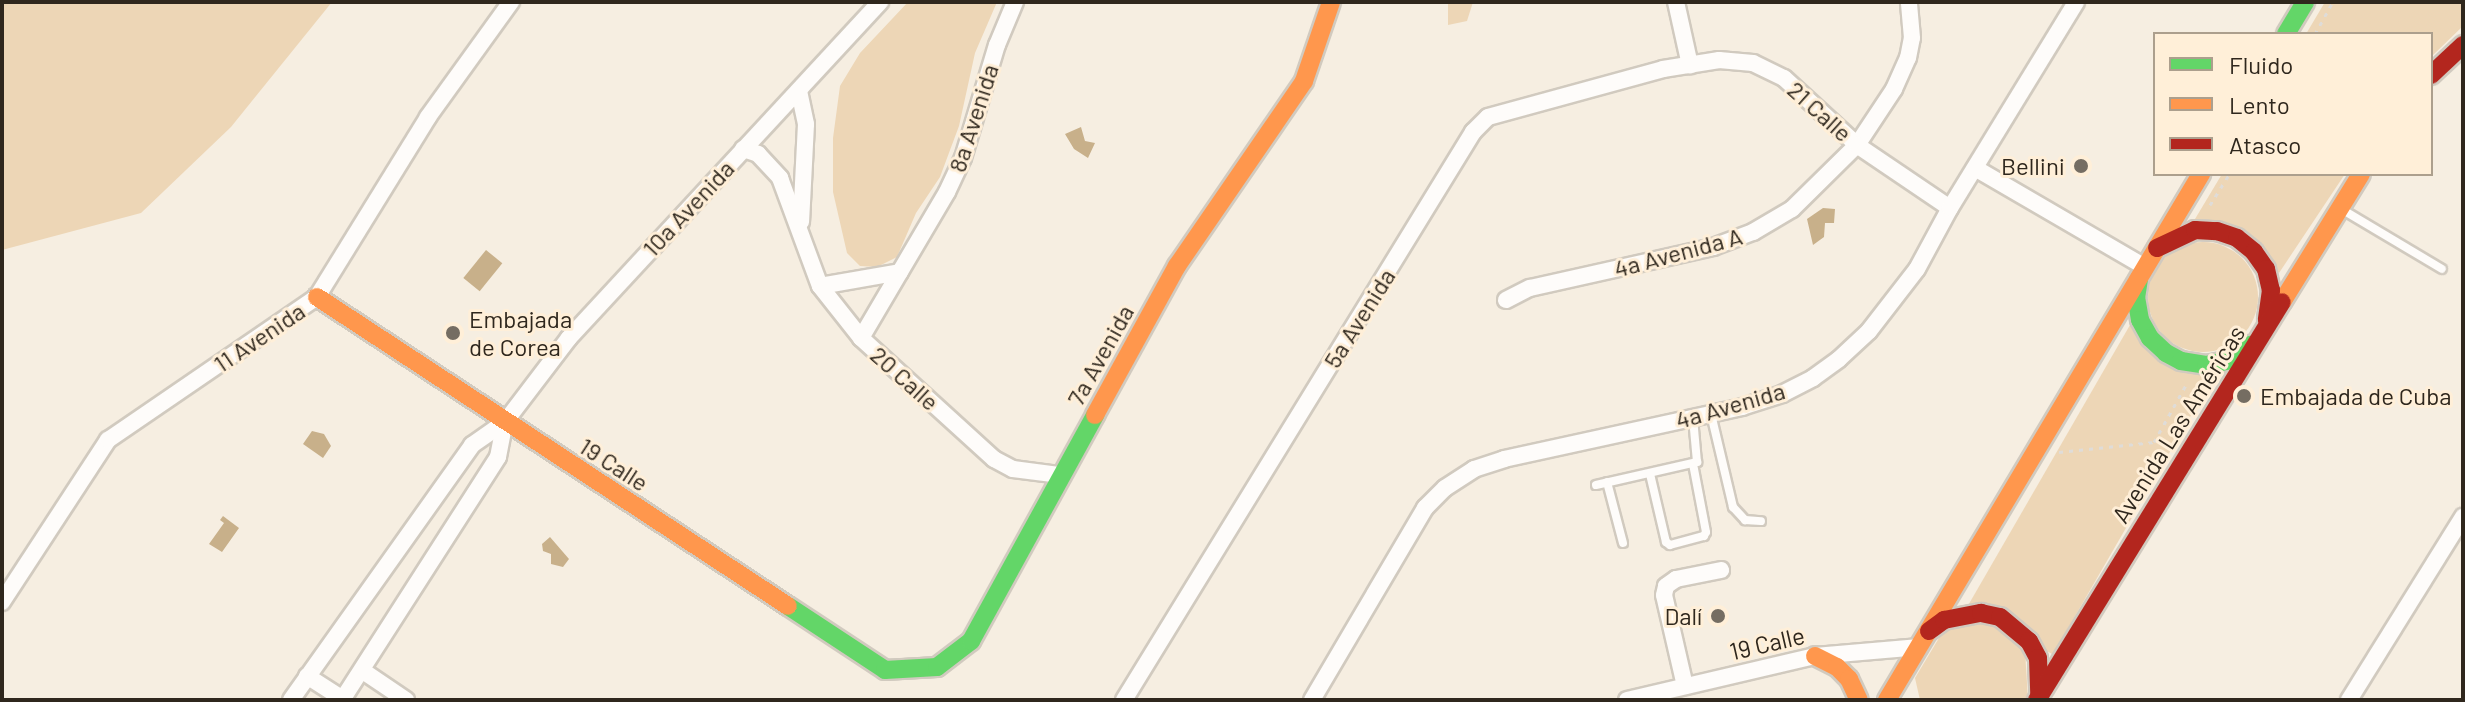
<!DOCTYPE html>
<meta charset="utf-8">
<style>
body{margin:0}
#map{position:relative;width:2465px;height:702px;overflow:hidden;background:#f6eee1;font-family:Barlow,sans-serif}
div>[style]{position:absolute}
.green>*{inset:0;background:#edd6b6;transform-origin:0 0}
.round{border-radius:50%}
.water>*{inset:0;background:#c8b08a;transform-origin:0 0}
.path>*{height:3px;margin-top:-1.5px;transform-origin:0;background:repeating-linear-gradient(90deg,#dfdcd8 0 4px,transparent 0 10px)}
.roads{filter:drop-shadow(2px 0 #d1cabf) drop-shadow(-2px 0 #d1cabf) drop-shadow(0 2px #d1cabf) drop-shadow(0 -2px #d1cabf)}
.lane>*{height:8px;margin:-4px;padding:0 4px;transform-origin:4px;border-radius:4px;background:#fefcfa}
.street>*{height:16px;margin:-8px;padding:0 8px;transform-origin:8px;border-radius:8px;background:#fefcfa}
.fast>*{height:18px;margin:-9px;padding:0 9px;transform-origin:9px;border-radius:9px;background:#63d668}
.slow>*{height:18px;margin:-9px;padding:0 9px;transform-origin:9px;border-radius:9px;background:#ff974d}
.jam>*{height:18px;margin:-9px;padding:0 9px;transform-origin:9px;border-radius:9px;background:#b3261e}
.dots>*{width:22px;height:22px;translate:-50% -50%;box-sizing:border-box;border:4px solid #ffefd8;border-radius:50%}
span{translate:-50% -50%;white-space:nowrap;text-align:center;line-height:1.15;-webkit-text-stroke:6px #ffefd8;paint-order:stroke}
.street-label{font-size:24px;color:#2f271d}
.poi-label{font-size:24px;color:#2f271d}
.right{translate:-100% -50%;text-align:right}
.left{translate:0 -50%;text-align:left}
.frame{position:absolute;inset:0;border:4px solid #2f271d;pointer-events:none}
.legend{position:absolute;left:2153px;top:32px;width:280px;height:144px;box-sizing:border-box;background:#ffefd8;border:2px solid #ac9f8d;margin:0;padding:10px 14px;list-style:none;font-size:24px;color:#2f271d}
.legend li{display:flex;align-items:center;gap:16px;height:40px}
.legend b{width:40px;border:2px solid #ac9f8d}
</style>
<div id="map">
<div class="green">
<i style="clip-path:polygon(2px 2px,332px 2px,231px 127px,141px 213px,2px 250px)"></i>
<i style="clip-path:polygon(908px 2px,997px 2px,975px 53px,959px 126px,940px 177px,916px 213px,897px 257px,877px 267px,860px 266px,847px 253px,833px 192px,833px 138px,840px 86px,860px 53px)"></i>
<i style="clip-path:polygon(1448px 2px,1473px 2px,1467px 21px,1448px 25px)"></i>
<i style="clip-path:polygon(2325px 2px,2463px 2px,2463px 26px,2431px 57px,2431px 34px,2306px 34px)"></i>
<i style="clip-path:polygon(2222px 174px,2345px 174px,2279px 273px,2195px 219px)"></i>
<i class="round" style="left:2148px;top:242px;width:110px;height:110px"></i>
<i style="left:2130px;top:325px;width:98px;height:324px;rotate:30deg"></i>
<i style="clip-path:polygon(1990px 622px,2025px 650px,2028px 700px,1920px 700px,1915px 678px,1945px 628px)"></i>
</div>
<div class="water">
<i style="clip-path:polygon(1081px 127px,1085px 141px,1095px 143px,1088px 158px,1074px 149px,1065px 134px)"></i>
<i style="clip-path:polygon(1823px 208px,1835px 209px,1834px 223px,1825px 223px,1824px 237px,1813px 245px,1807px 219px)"></i>
<i style="left:486px;top:250px;width:21px;height:36px;rotate:39deg"></i>
<i style="clip-path:polygon(312px 431px,324px 434px,331px 446px,323px 458px,303px 444px)"></i>
<i style="clip-path:polygon(223px 516px,239px 528px,222px 552px,209px 544px,224px 523px,220px 520px)"></i>
<i style="clip-path:polygon(550px 537px,569px 559px,563px 567px,551px 564px,551px 554px,543px 551px,542px 544px)"></i>
</div>
<div class="path">
<i style="left:2315px;top:34px;width:37px;rotate:-61deg"></i>
<i style="left:2210px;top:205px;width:36px;rotate:-58deg"></i>
<i style="left:2059px;top:452px;width:96px;rotate:-6deg"></i>
<i style="left:2154px;top:442px;width:65px;rotate:-60.7deg"></i>
</div>
<div class="roads">
<div class="lane">
<i style="left:2343px;top:210px;width:115px;rotate:30.8deg"></i>
<i style="left:1711px;top:414px;width:96px;rotate:76.7deg"></i>
<i style="left:1733px;top:507px;width:18px;rotate:47deg"></i>
<i style="left:1745px;top:520px;width:16px;rotate:4deg"></i>
<i style="left:1650px;top:474px;width:70px;rotate:76.8deg"></i>
<i style="left:1666px;top:542px;width:5px;rotate:37deg"></i>
<i style="left:1670px;top:545px;width:35px;rotate:-15deg"></i>
<i style="left:1704px;top:536px;width:4px;rotate:-63deg"></i>
<i style="left:1706px;top:532px;width:69px;rotate:-100.8deg"></i>
<i style="left:1607px;top:482px;width:63px;rotate:75.3deg"></i>
<i style="left:1596px;top:485px;width:104px;rotate:-12.8deg"></i>
<i style="left:1697px;top:462px;width:44px;rotate:-95.2deg"></i>
</div>
<div class="street">
<i style="left:1676px;top:2px;width:65px;rotate:77.5deg"></i>
<i style="left:799px;top:91px;width:34px;rotate:78deg"></i>
<i style="left:806px;top:124px;width:98px;rotate:92.9deg"></i>
<i style="left:743px;top:149px;width:16px;rotate:18deg"></i>
<i style="left:758px;top:154px;width:33px;rotate:47deg"></i>
<i style="left:780px;top:178px;width:115px;rotate:69.7deg"></i>
<i style="left:820px;top:286px;width:66px;rotate:51.7deg"></i>
<i style="left:861px;top:338px;width:180px;rotate:42.3deg"></i>
<i style="left:994px;top:459px;width:21px;rotate:28deg"></i>
<i style="left:1013px;top:469px;width:46px;rotate:7.4deg"></i>
<i style="left:1975px;top:168px;width:197px;rotate:30.2deg"></i>
<i style="left:820px;top:286px;width:81px;rotate:-9.9deg"></i>
<i style="left:1506px;top:300px;width:27px;rotate:-27deg"></i>
<i style="left:1530px;top:288px;width:188px;rotate:-12.6deg"></i>
<i style="left:1713px;top:247px;width:43px;rotate:-20.6deg"></i>
<i style="left:1753px;top:232px;width:45px;rotate:-30.5deg"></i>
<i style="left:1792px;top:209px;width:91px;rotate:-44.6deg"></i>
<i style="left:1857px;top:145px;width:67px;rotate:-56.5deg"></i>
<i style="left:1894px;top:89px;width:34px;rotate:-66deg"></i>
<i style="left:1908px;top:58px;width:20px;rotate:-79deg"></i>
<i style="left:1912px;top:38px;width:36px;rotate:-95deg"></i>
<i style="left:861px;top:338px;width:169px;rotate:-59.5deg"></i>
<i style="left:947px;top:192px;width:38px;rotate:-65deg"></i>
<i style="left:963px;top:158px;width:118px;rotate:-73.3deg"></i>
<i style="left:997px;top:45px;width:47px;rotate:-67.3deg"></i>
<i style="left:2px;top:602px;width:194px;rotate:-56.8deg"></i>
<i style="left:108px;top:440px;width:253px;rotate:-34.4deg"></i>
<i style="left:317px;top:297px;width:211px;rotate:-58.3deg"></i>
<i style="left:428px;top:117px;width:142px;rotate:-54.2deg"></i>
<i style="left:363px;top:671px;width:52px;rotate:34deg"></i>
<i style="left:307px;top:676px;width:43px;rotate:32.6deg"></i>
<i style="left:1685px;top:686px;width:93px;rotate:-103deg"></i>
<i style="left:1664px;top:595px;width:9px;rotate:-77deg"></i>
<i style="left:1666px;top:586px;width:12px;rotate:-35deg"></i>
<i style="left:1676px;top:579px;width:46px;rotate:-11.3deg"></i>
<i style="left:291px;top:700px;width:313px;rotate:-54.6deg"></i>
<i style="left:472px;top:445px;width:40px;rotate:-34.9deg"></i>
<i style="left:505px;top:422px;width:106px;rotate:-52.7deg"></i>
<i style="left:569px;top:338px;width:458px;rotate:-47.2deg"></i>
<i style="left:342px;top:700px;width:289px;rotate:-57.3deg"></i>
<i style="left:498px;top:457px;width:36px;rotate:-79deg"></i>
<i style="left:1124px;top:700px;width:667px;rotate:-58.43deg"></i>
<i style="left:1473px;top:132px;width:21px;rotate:-45deg"></i>
<i style="left:1488px;top:117px;width:181px;rotate:-15.3deg"></i>
<i style="left:1663px;top:69px;width:57px;rotate:-9.1deg"></i>
<i style="left:1719px;top:60px;width:34px;rotate:5deg"></i>
<i style="left:1753px;top:63px;width:34px;rotate:26deg"></i>
<i style="left:1784px;top:78px;width:99px;rotate:42.5deg"></i>
<i style="left:1857px;top:145px;width:112px;rotate:34.1deg"></i>
<i style="left:1312px;top:700px;width:223px;rotate:-59.5deg"></i>
<i style="left:1425px;top:508px;width:28px;rotate:-45deg"></i>
<i style="left:1445px;top:488px;width:35px;rotate:-33deg"></i>
<i style="left:1474px;top:469px;width:32px;rotate:-18deg"></i>
<i style="left:1504px;top:459px;width:244px;rotate:-12.3deg"></i>
<i style="left:1742px;top:407px;width:42px;rotate:-18deg"></i>
<i style="left:1782px;top:394px;width:35px;rotate:-27deg"></i>
<i style="left:1813px;top:378px;width:32px;rotate:-36deg"></i>
<i style="left:1839px;top:359px;width:41px;rotate:-43deg"></i>
<i style="left:1869px;top:331px;width:78px;rotate:-52.3deg"></i>
<i style="left:1917px;top:269px;width:69px;rotate:-61.6deg"></i>
<i style="left:1950px;top:208px;width:241px;rotate:-58.5deg"></i>
<i style="left:1627px;top:700px;width:193px;rotate:-13.2deg"></i>
<i style="left:1815px;top:656px;width:105px;rotate:-4.9deg"></i>
<i style="left:2349px;top:700px;width:216px;rotate:-58.1deg"></i>
</div>
<div class="fast">
<i style="left:2286px;top:34px;width:37px;rotate:-59deg"></i>
<i style="left:2139px;top:279px;width:18px;rotate:99deg"></i>
<i style="left:2136px;top:297px;width:23px;rotate:80deg"></i>
<i style="left:2140px;top:320px;width:21px;rotate:61deg"></i>
<i style="left:2150px;top:338px;width:22px;rotate:43deg"></i>
<i style="left:2166px;top:353px;width:17px;rotate:28deg"></i>
<i style="left:2181px;top:361px;width:25px;rotate:9deg"></i>
<i style="left:2206px;top:365px;width:20px;rotate:-11deg"></i>
<i style="left:2226px;top:361px;width:30px;rotate:-33deg"></i>
<i style="left:788px;top:606px;width:116px;rotate:33.4deg"></i>
<i style="left:885px;top:670px;width:52px;rotate:-3.3deg"></i>
<i style="left:937px;top:667px;width:43px;rotate:-37.4deg"></i>
<i style="left:971px;top:641px;width:258px;rotate:-61.2deg"></i>
</div>
<div class="slow">
<i style="left:317px;top:297px;width:563px;rotate:33.27deg"></i>
<i style="left:2282px;top:302px;width:150px;rotate:-58.3deg"></i>
<i style="left:1095px;top:415px;width:170px;rotate:-61.2deg"></i>
<i style="left:1177px;top:266px;width:224px;rotate:-55.5deg"></i>
<i style="left:1304px;top:81px;width:83px;rotate:-71.1deg"></i>
<i style="left:1815px;top:656px;width:25px;rotate:27deg"></i>
<i style="left:1837px;top:667px;width:17px;rotate:45deg"></i>
<i style="left:1849px;top:679px;width:23px;rotate:65deg"></i>
<i style="left:1887px;top:700px;width:613px;rotate:-59.16deg"></i>
</div>
<div class="jam">
<i style="left:2431px;top:75px;width:44px;rotate:-43.2deg"></i>
<i style="left:2157px;top:248px;width:42px;rotate:-25.3deg"></i>
<i style="left:2195px;top:230px;width:22px;rotate:3deg"></i>
<i style="left:2217px;top:231px;width:21px;rotate:19deg"></i>
<i style="left:2237px;top:238px;width:22px;rotate:39deg"></i>
<i style="left:2254px;top:252px;width:21px;rotate:55deg"></i>
<i style="left:2266px;top:269px;width:22px;rotate:77deg"></i>
<i style="left:2271px;top:290px;width:30px;rotate:98deg"></i>
<i style="left:1929px;top:631px;width:19px;rotate:-36deg"></i>
<i style="left:1944px;top:620px;width:38px;rotate:-11deg"></i>
<i style="left:1981px;top:613px;width:19px;rotate:12deg"></i>
<i style="left:2000px;top:617px;width:38px;rotate:40deg"></i>
<i style="left:2029px;top:641px;width:19px;rotate:62deg"></i>
<i style="left:2038px;top:658px;width:38px;rotate:88deg"></i>
<i style="left:2037px;top:700px;width:467px;rotate:-58.4deg"></i>
</div>
</div>
<div class="dots">
<i style="left:2081px;top:166px;background:#756d62"></i>
<i style="left:453px;top:333px;background:#756d62"></i>
<i style="left:2244px;top:396px;background:#756d62"></i>
<i style="left:1718px;top:616px;background:#756d62"></i>
</div>
<div class="street-label">
<span style="left:1820px;top:111px;rotate:42deg">21 Calle</span>
<span style="left:973px;top:118px;rotate:-72deg">8a Avenida</span>
<span style="left:688px;top:208px;rotate:-47deg">10a Avenida</span>
<span style="left:1678px;top:252px;rotate:-15deg">4a Avenida A</span>
<span style="left:1359px;top:318px;rotate:-58deg">5a Avenida</span>
<span style="left:259px;top:337px;rotate:-34deg">11 Avenida</span>
<span style="left:1100px;top:355px;rotate:-61deg">7a Avenida</span>
<span style="left:905px;top:378px;rotate:42deg">20 Calle</span>
<span style="left:1730px;top:405px;rotate:-16deg">4a Avenida</span>
<span style="left:2178px;top:424px;rotate:-58deg">Avenida Las Américas</span>
<span style="left:614px;top:464px;rotate:33deg">19 Calle</span>
<span style="left:1767px;top:643px;rotate:-13deg">19 Calle</span>
</div>
<div class="poi-label">
<span class="right" style="left:2065px;top:166px">Bellini</span>
<span class="left" style="left:469px;top:333px">Embajada<br>de Corea</span>
<span class="left" style="left:2260px;top:396px">Embajada de Cuba</span>
<span class="right" style="left:1702px;top:616px">Dalí</span>
</div>
<div class="frame"></div>
<ul class="legend">
<li><b style="height:10px;background:#63d668"></b>Fluido</li>
<li><b style="height:10px;background:#ff974d"></b>Lento</li>
<li><b style="height:10px;background:#b3261e"></b>Atasco</li>
</ul>
</div>
